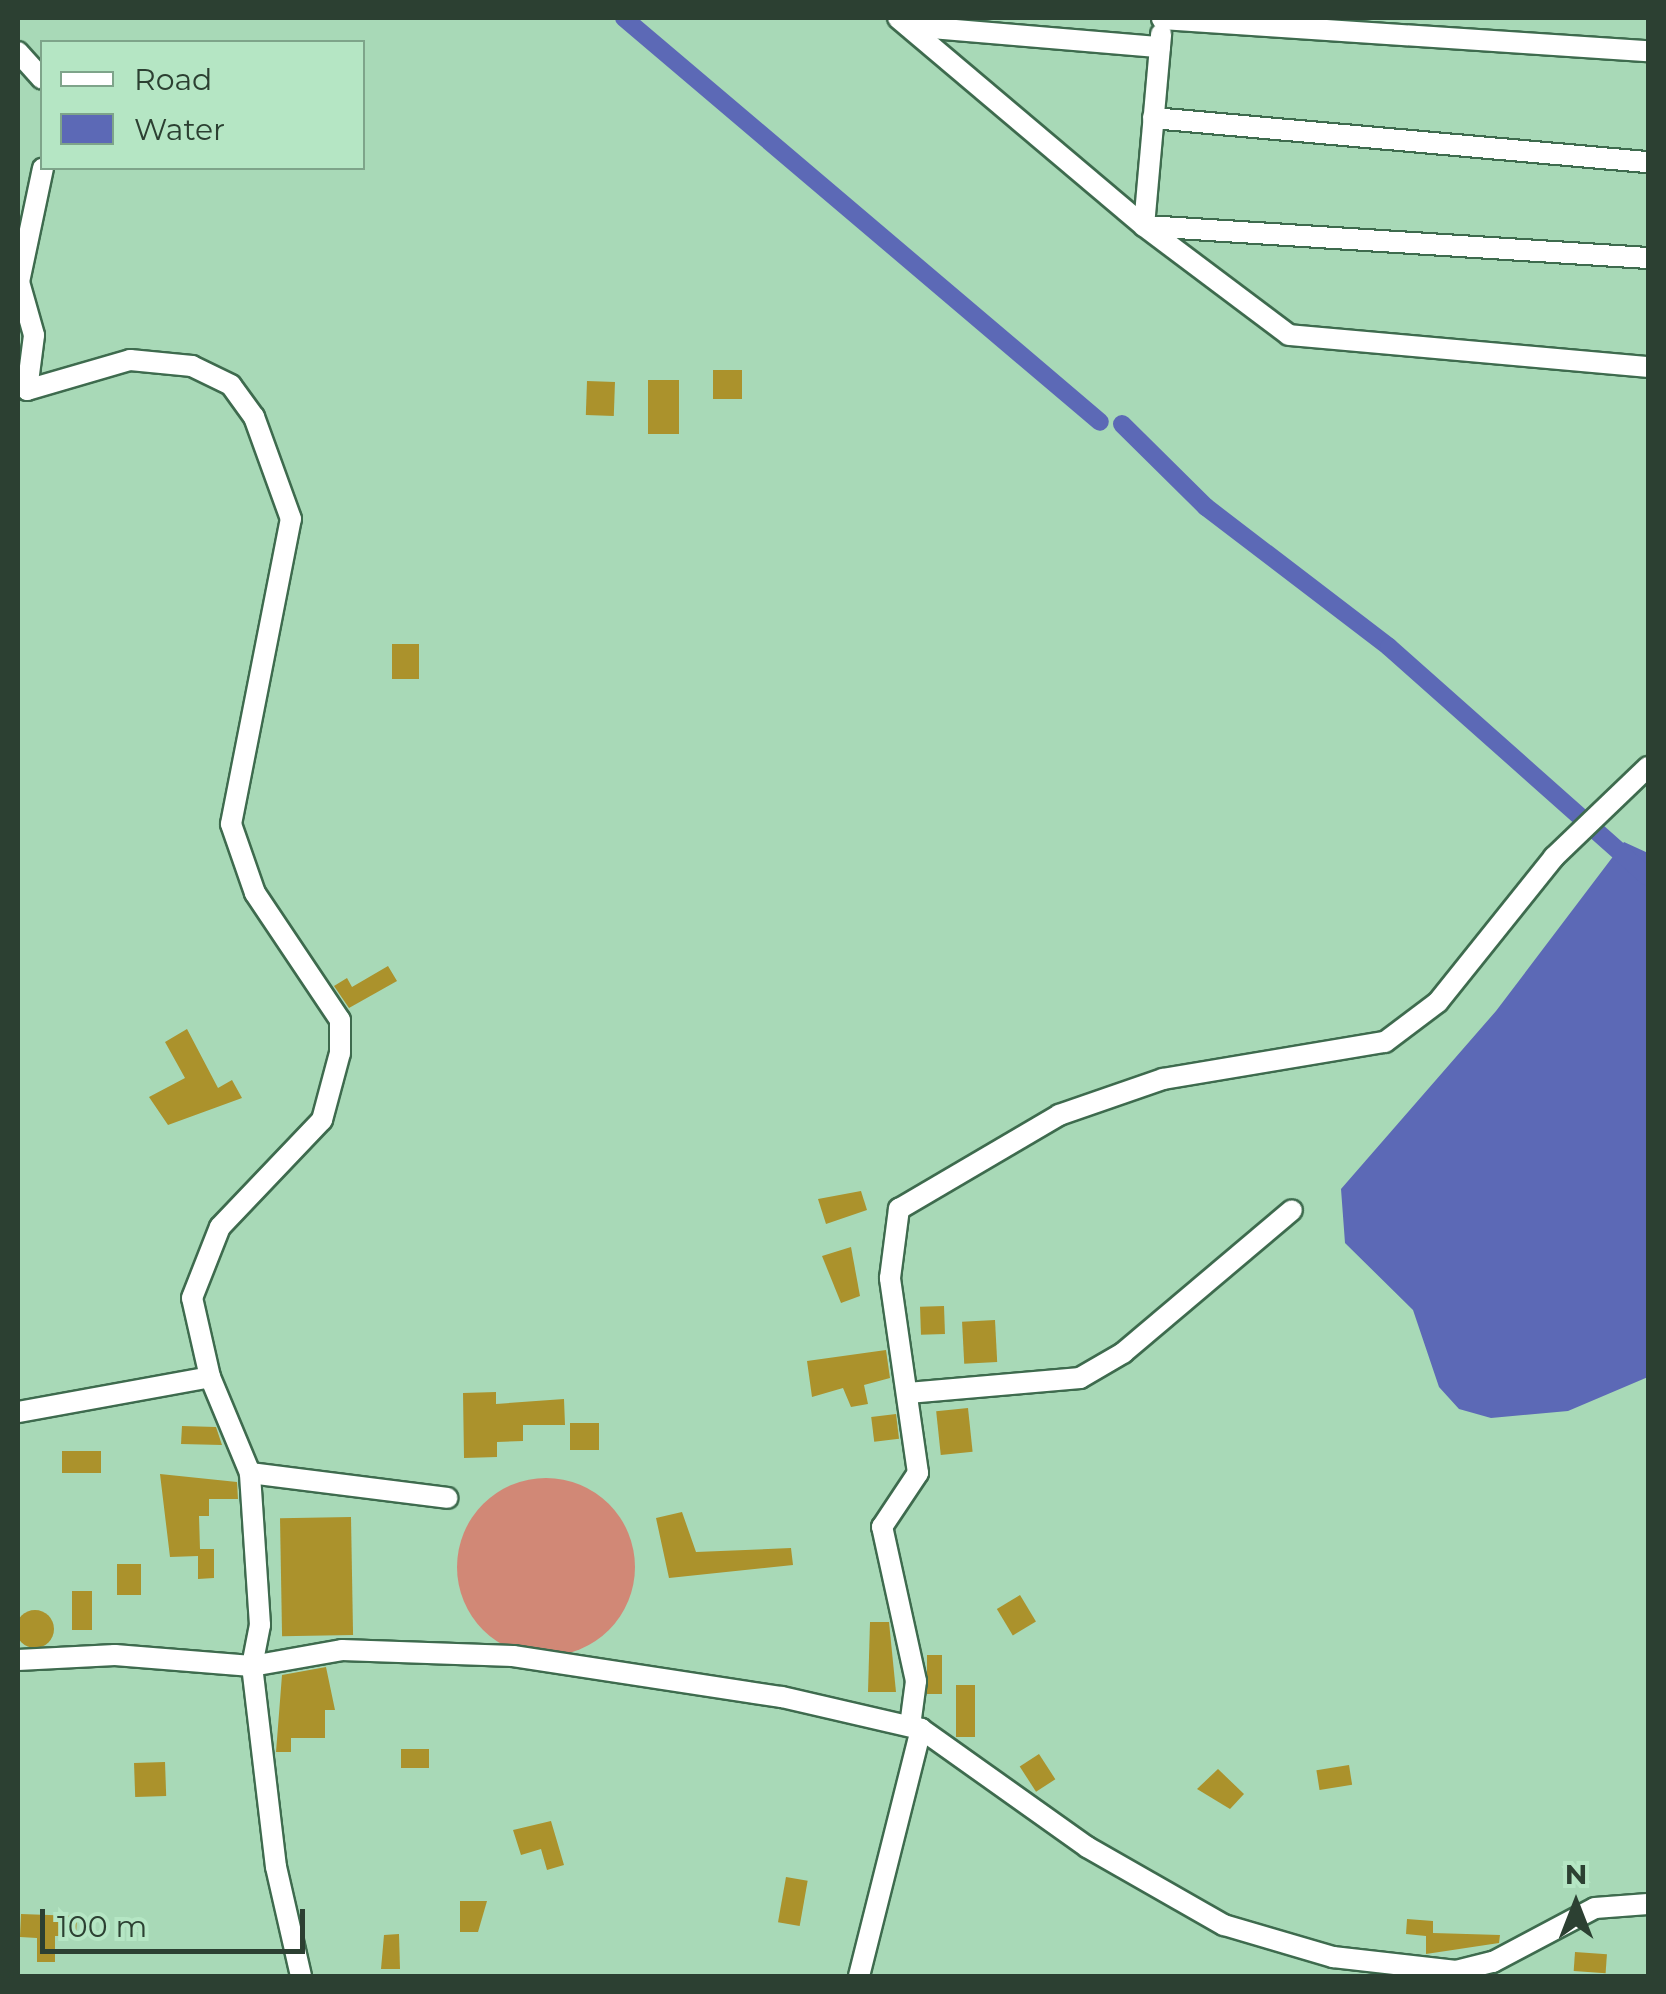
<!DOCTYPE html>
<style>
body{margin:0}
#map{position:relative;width:1666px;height:1994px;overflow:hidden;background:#a8d9b7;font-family:Montserrat,sans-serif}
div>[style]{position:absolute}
.green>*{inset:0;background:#d18876}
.round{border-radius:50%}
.water>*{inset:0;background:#5c69b6}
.canal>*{height:18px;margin:-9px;padding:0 9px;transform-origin:9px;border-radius:9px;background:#5c69b6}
.building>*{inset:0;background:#ab922c;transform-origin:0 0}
.roads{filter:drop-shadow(2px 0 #3e6b4e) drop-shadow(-2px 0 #3e6b4e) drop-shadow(0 2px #3e6b4e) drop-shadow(0 -2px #3e6b4e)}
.minor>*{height:20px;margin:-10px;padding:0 10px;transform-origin:10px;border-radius:10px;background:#fff}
span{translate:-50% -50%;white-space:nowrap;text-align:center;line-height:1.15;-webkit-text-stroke:10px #b5e6c4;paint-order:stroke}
.frame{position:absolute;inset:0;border:20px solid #2c4032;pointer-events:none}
.legend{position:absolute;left:40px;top:40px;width:325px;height:130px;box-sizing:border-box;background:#b5e6c4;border:2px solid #7ea48a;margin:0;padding:12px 18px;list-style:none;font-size:30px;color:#2c4032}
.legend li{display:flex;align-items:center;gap:20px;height:50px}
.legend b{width:50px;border:2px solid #7ea48a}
.north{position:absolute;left:1526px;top:1854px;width:100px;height:100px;-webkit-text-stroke:8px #b5e6c4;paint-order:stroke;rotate:0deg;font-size:28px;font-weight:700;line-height:40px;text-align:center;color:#2c4032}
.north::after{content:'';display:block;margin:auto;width:35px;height:45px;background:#2c4032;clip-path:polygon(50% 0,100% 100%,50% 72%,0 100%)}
.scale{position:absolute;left:40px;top:1909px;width:265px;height:45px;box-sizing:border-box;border:5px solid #2c4032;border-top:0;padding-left:12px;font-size:30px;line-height:35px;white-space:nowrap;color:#2c4032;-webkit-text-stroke:8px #b5e6c4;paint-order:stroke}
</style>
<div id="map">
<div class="green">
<i class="round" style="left:457px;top:1478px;width:178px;height:178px"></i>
</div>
<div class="water">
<i style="clip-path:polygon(1624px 842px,1648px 853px,1648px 1377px,1568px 1411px,1491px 1418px,1459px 1409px,1439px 1387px,1413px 1310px,1345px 1243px,1341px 1189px,1496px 1011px)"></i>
</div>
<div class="canal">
<i style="left:624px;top:18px;width:624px;rotate:40.32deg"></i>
<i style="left:1122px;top:424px;width:118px;rotate:44.7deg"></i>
<i style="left:1206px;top:507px;width:230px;rotate:37.4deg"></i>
<i style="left:1389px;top:647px;width:346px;rotate:41.6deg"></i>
</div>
<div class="building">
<i style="left:713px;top:370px;width:29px;height:29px"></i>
<i style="left:648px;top:380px;width:31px;height:54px"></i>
<i style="left:587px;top:381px;width:28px;height:34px;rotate:2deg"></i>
<i style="left:392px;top:644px;width:27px;height:35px"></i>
<i style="clip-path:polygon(388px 966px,397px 981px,349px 1008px,334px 986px,347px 978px,352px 987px)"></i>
<i style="clip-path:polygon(187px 1029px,218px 1088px,232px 1080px,242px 1098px,168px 1125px,149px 1097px,185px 1078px,165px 1042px)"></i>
<i style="clip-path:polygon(861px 1191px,867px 1210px,826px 1224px,818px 1199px)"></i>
<i style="clip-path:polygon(851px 1247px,860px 1296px,841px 1303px,822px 1256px)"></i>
<i style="left:944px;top:1306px;width:28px;height:24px;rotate:88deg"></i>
<i style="left:995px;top:1320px;width:42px;height:33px;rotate:87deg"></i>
<i style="clip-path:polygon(886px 1350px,890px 1378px,864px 1385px,868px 1404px,851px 1407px,843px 1388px,812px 1397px,807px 1361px)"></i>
<i style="clip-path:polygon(496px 1392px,496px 1404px,564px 1399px,565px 1425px,523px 1425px,523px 1441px,497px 1442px,497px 1457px,464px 1458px,463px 1393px)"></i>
<i style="left:968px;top:1408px;width:44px;height:32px;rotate:84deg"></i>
<i style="left:896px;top:1414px;width:25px;height:25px;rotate:83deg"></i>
<i style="left:599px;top:1423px;width:27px;height:29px;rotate:90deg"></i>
<i style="clip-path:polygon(182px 1426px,216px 1427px,222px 1445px,181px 1444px)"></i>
<i style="left:62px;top:1451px;width:39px;height:22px"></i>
<i style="clip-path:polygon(160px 1474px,237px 1482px,238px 1499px,209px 1499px,209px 1516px,199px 1516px,200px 1549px,214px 1549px,214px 1578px,198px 1579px,198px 1556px,170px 1557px)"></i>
<i style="clip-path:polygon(682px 1512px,696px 1552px,791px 1548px,793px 1565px,669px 1578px,656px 1518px)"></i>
<i style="left:351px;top:1517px;width:118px;height:71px;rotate:89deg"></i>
<i style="left:141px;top:1564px;width:31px;height:24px;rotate:90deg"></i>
<i style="left:72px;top:1591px;width:20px;height:39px"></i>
<i style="left:1020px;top:1595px;width:31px;height:27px;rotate:59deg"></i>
<i class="round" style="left:16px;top:1610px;width:38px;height:38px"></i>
<i style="clip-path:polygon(870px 1622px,889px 1622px,896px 1692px,868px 1692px)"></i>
<i style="left:927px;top:1655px;width:15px;height:39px"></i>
<i style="clip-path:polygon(326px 1667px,335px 1710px,325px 1710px,325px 1738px,291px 1738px,291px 1752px,276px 1752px,282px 1675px)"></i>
<i style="left:956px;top:1685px;width:19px;height:52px"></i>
<i style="left:401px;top:1749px;width:28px;height:19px"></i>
<i style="left:1039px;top:1754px;width:30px;height:23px;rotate:57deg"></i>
<i style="left:165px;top:1762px;width:34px;height:31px;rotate:88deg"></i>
<i style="left:1349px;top:1765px;width:20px;height:33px;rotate:81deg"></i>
<i style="clip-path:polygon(1218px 1769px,1244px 1794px,1230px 1809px,1197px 1789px)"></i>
<i style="clip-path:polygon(551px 1821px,564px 1865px,547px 1870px,541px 1849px,521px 1855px,513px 1830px)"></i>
<i style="left:786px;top:1877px;width:22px;height:46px;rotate:10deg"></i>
<i style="clip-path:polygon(460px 1901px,487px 1901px,478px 1932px,460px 1932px)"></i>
<i style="clip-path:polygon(21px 1914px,77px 1916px,76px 1936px,55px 1936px,55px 1962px,37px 1962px,37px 1938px,20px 1937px)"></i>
<i style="clip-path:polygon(1407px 1919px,1433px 1921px,1433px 1933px,1500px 1935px,1499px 1943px,1426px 1954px,1426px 1936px,1406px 1934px)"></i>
<i style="clip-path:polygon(399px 1934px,400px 1969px,381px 1969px,384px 1935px)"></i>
<i style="left:1575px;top:1952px;width:32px;height:19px;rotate:4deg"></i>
</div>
<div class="roads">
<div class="minor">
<i style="left:898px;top:18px;width:322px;rotate:40.2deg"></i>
<i style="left:1144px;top:226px;width:181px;rotate:36.9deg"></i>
<i style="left:1289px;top:335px;width:360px;rotate:5.1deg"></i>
<i style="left:1162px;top:19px;width:487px;rotate:3.8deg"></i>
<i style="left:908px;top:26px;width:253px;rotate:4.8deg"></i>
<i style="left:18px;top:52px;width:36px;rotate:48deg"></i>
<i style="left:1153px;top:118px;width:497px;rotate:5.1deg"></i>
<i style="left:1144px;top:226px;width:193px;rotate:-84.9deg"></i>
<i style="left:1146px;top:226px;width:503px;rotate:3.65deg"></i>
<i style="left:908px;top:1393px;width:173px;rotate:-5deg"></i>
<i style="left:1080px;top:1378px;width:50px;rotate:-30.2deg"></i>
<i style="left:1123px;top:1353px;width:221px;rotate:-40.2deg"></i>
<i style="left:18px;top:1412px;width:195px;rotate:-10.3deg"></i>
<i style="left:250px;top:1473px;width:199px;rotate:7.2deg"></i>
<i style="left:18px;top:1660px;width:97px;rotate:-3deg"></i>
<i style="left:115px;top:1655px;width:137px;rotate:4.6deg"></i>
<i style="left:252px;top:1666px;width:42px;rotate:-79deg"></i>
<i style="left:260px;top:1625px;width:152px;rotate:-93.8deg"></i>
<i style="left:250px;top:1473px;width:104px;rotate:-112.6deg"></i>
<i style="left:210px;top:1377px;width:81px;rotate:-102.8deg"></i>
<i style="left:192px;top:1298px;width:76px;rotate:-68.5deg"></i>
<i style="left:220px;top:1227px;width:148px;rotate:-46.4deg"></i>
<i style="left:322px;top:1120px;width:69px;rotate:-75deg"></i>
<i style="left:340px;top:1053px;width:33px;rotate:-90deg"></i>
<i style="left:340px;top:1020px;width:153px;rotate:-123.8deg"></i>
<i style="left:255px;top:893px;width:73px;rotate:-109.2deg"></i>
<i style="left:231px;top:824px;width:311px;rotate:-78.9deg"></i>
<i style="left:291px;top:519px;width:109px;rotate:-109.9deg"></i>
<i style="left:254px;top:417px;width:39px;rotate:-126deg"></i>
<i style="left:231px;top:385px;width:43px;rotate:-154deg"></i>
<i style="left:192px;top:366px;width:62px;rotate:-174.5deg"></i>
<i style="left:130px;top:360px;width:107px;rotate:163.8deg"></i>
<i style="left:27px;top:390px;width:55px;rotate:-82.7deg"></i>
<i style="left:34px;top:335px;width:55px;rotate:-105.8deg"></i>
<i style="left:19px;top:282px;width:116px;rotate:-78.1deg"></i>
<i style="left:301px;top:1976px;width:112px;rotate:-102.9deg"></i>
<i style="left:276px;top:1867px;width:202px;rotate:-96.8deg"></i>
<i style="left:252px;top:1666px;width:91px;rotate:-10.1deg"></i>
<i style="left:342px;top:1650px;width:171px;rotate:2deg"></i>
<i style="left:513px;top:1656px;width:272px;rotate:8.7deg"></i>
<i style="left:782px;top:1697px;width:143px;rotate:13deg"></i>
<i style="left:921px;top:1729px;width:204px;rotate:35.4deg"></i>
<i style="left:1087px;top:1847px;width:158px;rotate:29.7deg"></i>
<i style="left:1224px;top:1925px;width:114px;rotate:16.4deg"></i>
<i style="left:1333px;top:1957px;width:124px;rotate:6.5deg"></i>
<i style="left:1456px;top:1971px;width:38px;rotate:-14deg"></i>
<i style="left:1493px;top:1962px;width:115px;rotate:-27.9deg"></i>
<i style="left:1595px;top:1908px;width:53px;rotate:-4.3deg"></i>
<i style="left:859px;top:1976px;width:255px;rotate:-75.9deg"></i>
<i style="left:921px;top:1729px;width:11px;rotate:-165deg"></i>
<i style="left:910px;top:1726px;width:45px;rotate:-82.4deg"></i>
<i style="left:916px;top:1681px;width:158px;rotate:-102.4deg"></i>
<i style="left:882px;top:1527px;width:65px;rotate:-56.3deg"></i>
<i style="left:918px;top:1473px;width:197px;rotate:-98.2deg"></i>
<i style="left:890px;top:1278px;width:70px;rotate:-82.6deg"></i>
<i style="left:899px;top:1209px;width:186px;rotate:-30.4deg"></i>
<i style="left:1059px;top:1115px;width:110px;rotate:-19.1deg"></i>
<i style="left:1163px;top:1079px;width:225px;rotate:-9.5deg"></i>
<i style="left:1385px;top:1042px;width:66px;rotate:-37deg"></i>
<i style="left:1438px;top:1002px;width:186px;rotate:-51.3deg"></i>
<i style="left:1554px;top:857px;width:130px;rotate:-43.8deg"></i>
</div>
</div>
<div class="frame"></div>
<ul class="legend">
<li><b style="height:12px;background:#fff"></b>Road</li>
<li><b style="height:28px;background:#5c69b6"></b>Water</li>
</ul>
<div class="north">N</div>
<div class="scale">100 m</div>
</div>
